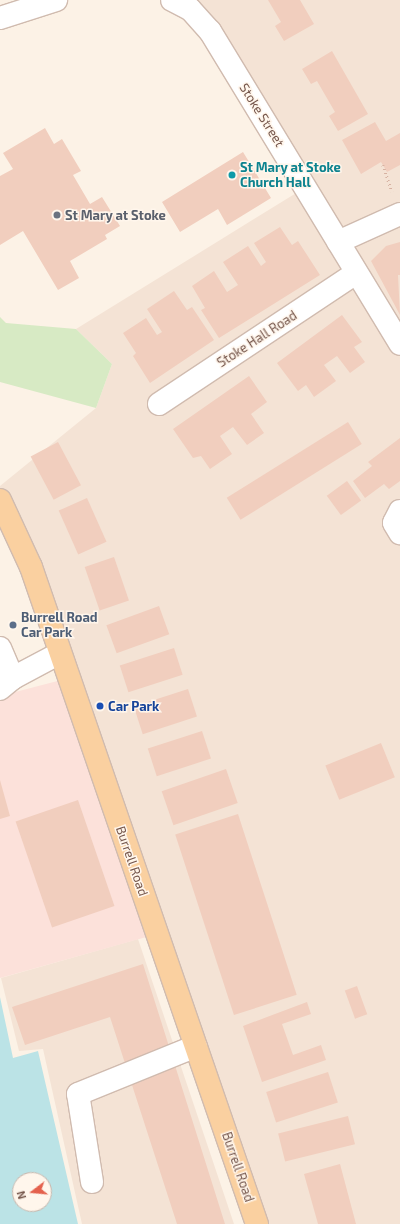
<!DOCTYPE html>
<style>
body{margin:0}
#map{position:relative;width:400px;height:1224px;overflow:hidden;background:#fcf2e6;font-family:"Exo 2",sans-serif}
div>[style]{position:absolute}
.residential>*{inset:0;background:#f4e3d5}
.commercial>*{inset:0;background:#fce1da}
.green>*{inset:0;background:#d7eac4}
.water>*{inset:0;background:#bbe3e6}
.building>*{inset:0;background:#f1cebe;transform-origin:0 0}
.path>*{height:2.5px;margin-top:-1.25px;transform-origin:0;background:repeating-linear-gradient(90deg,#d6b1a1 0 1px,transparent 0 4px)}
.roads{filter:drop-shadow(1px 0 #d0bbaf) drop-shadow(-1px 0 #d0bbaf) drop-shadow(0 1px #d0bbaf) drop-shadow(0 -1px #d0bbaf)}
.minor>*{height:22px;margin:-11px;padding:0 11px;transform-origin:11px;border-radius:11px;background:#fff}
.major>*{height:22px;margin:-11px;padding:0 11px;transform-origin:11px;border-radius:11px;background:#fad0a0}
.dots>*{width:11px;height:11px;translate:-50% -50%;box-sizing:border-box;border:2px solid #fff6ec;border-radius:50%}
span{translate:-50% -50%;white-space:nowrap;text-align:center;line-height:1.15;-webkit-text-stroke:3px #fff6ec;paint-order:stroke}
.street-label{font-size:13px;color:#75564b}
.culture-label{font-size:13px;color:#0d838f;font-weight:700}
.left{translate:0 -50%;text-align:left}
.worship-label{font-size:13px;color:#5b616d;font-weight:700}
.service-label{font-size:13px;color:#4e5e75;font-weight:700}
.transit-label{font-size:13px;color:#164399;font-weight:700}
.north{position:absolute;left:12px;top:1172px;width:40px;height:40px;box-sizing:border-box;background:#fff6ec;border:1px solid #c8b6ac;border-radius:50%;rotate:254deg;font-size:11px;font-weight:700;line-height:16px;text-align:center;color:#75564b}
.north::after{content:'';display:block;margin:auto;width:14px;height:18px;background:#e4614d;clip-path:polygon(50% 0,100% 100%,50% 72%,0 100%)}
</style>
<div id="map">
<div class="residential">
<i style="clip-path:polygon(172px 0,400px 0,400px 1224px,257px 1224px,0 500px,0 486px,96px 408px,112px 364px,76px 329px,306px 187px,264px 117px)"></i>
<i style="clip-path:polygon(138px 939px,234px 1224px,82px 1224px,43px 1049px,19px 1051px,1px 978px)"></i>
</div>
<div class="commercial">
<i style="clip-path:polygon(69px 678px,157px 934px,0 978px,0 696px)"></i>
</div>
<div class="green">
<i style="clip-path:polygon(0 317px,6px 323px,76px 329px,112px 364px,96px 408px,0 382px)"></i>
</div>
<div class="water">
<i style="clip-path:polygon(evenodd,0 997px,13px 1058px,38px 1051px,78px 1224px,0 1224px,0 997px,20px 1180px,44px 1180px,44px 1204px,20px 1204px,20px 1180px)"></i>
</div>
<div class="building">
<i style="clip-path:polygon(268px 0,300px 0,314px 24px,284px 41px,275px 26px,281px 22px)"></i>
<i style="clip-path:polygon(332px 51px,368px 114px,338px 131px,329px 116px,335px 112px,317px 81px,311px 84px,302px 69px)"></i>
<i style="clip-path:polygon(375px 122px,386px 141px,400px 133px,400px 165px,387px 172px,381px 162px,361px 174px,342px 140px)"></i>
<i style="clip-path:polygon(45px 128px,54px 144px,62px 139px,81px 171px,73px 175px,90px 204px,102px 197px,120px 226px,105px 235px,107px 239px,70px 261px,79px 278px,58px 290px,23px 231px,0 245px,0 176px,13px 169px,3px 153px)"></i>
<i style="clip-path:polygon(243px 152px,271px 198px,227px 225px,218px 209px,180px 232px,162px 202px)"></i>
<i style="clip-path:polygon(280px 227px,292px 245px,298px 241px,320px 275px,219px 338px,201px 310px,205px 308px,192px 286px,214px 271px,227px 292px,238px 285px,223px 262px,248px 246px,261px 266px,266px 262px,254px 243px)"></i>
<i style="clip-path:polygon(400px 242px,400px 275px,398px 275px,400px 315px,371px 261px,386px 246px)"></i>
<i style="clip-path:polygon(174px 291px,187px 310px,192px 307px,214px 340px,150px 383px,133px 356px,136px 353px,123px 333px,146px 318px,157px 335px,162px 332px,147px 309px)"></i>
<i style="clip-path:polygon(342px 315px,362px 342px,354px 347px,365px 362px,350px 373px,337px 356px,324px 365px,336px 381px,314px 397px,306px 385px,298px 391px,277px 363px)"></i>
<i style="clip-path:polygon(249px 376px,267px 402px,251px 414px,264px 433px,247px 445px,233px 427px,220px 436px,232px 454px,210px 469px,201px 456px,193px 458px,173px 429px)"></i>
<i style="left:348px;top:422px;width:26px;height:143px;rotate:58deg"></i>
<i style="clip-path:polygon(400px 438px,400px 481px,389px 489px,384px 484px,365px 498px,353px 481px,372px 466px,368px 462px)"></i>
<i style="left:58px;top:442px;width:49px;height:31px;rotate:62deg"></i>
<i style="left:347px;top:481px;width:24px;height:25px;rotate:54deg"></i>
<i style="left:87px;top:498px;width:48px;height:31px;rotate:66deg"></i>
<i style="left:114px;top:557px;width:46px;height:31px;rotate:71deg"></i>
<i style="left:159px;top:606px;width:30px;height:56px;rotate:70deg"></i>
<i style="left:174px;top:648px;width:28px;height:57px;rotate:72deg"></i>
<i style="left:188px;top:689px;width:29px;height:57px;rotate:72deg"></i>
<i style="left:202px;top:731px;width:29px;height:57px;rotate:72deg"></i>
<i style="left:381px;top:743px;width:37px;height:60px;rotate:68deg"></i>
<i style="left:226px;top:769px;width:36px;height:68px;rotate:71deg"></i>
<i style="clip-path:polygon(0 780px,10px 816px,0 819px)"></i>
<i style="left:78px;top:800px;width:112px;height:66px;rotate:71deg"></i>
<i style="left:238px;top:814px;width:190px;height:66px;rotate:72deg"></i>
<i style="clip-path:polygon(143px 964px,225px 1224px,177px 1224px,110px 1017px,25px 1045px,12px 1007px)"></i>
<i style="left:357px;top:986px;width:30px;height:13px;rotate:70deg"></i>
<i style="clip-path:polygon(307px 1002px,311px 1014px,282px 1024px,293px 1055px,321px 1045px,326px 1060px,262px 1082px,243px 1026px)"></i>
<i style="left:328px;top:1072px;width:32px;height:65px;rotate:72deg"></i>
<i style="left:348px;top:1116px;width:29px;height:72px;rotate:76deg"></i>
<i style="clip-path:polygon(340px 1164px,356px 1224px,318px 1224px,304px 1174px)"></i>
</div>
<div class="path">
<i style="left:383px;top:165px;width:28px;rotate:71deg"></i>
</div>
<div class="roads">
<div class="minor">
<i style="left:172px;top:0;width:20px;rotate:27deg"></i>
<i style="left:190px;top:9px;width:30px;rotate:48deg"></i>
<i style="left:210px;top:31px;width:366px;rotate:58.7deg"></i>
<i style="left:0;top:18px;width:59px;rotate:-17.8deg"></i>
<i style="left:338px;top:242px;width:68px;rotate:-24.3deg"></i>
<i style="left:159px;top:404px;width:235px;rotate:-33.6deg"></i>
<i style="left:400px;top:511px;width:13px;rotate:117deg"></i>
<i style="left:394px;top:523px;width:12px;rotate:59deg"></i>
<i style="left:0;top:648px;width:33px;rotate:67deg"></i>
<i style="left:13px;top:678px;width:17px;rotate:140deg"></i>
<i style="left:13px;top:678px;width:53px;rotate:-28deg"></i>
<i style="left:92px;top:1182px;width:89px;rotate:-99deg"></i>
<i style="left:78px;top:1094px;width:127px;rotate:-22.1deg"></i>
</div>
<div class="major">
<i style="left:0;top:500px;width:74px;rotate:65.2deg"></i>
<i style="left:31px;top:567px;width:695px;rotate:71.02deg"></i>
</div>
</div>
<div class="dots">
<i style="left:232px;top:175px;background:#0f9aa8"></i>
<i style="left:57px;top:215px;background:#6b7280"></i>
<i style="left:13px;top:625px;background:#5c6f8a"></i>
<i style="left:100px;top:706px;background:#1a4fb4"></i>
</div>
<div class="street-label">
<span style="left:262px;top:115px;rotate:58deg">Stoke Street</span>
<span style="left:257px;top:339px;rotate:-33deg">Stoke Hall Road</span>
<span style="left:132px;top:861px;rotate:71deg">Burrell Road</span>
<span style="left:238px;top:1167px;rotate:71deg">Burrell Road</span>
</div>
<div class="culture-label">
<span class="left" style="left:240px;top:175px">St Mary at Stoke<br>Church Hall</span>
</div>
<div class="worship-label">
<span class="left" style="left:65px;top:215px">St Mary at Stoke</span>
</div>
<div class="service-label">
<span class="left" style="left:21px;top:625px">Burrell Road<br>Car Park</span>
</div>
<div class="transit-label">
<span class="left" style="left:108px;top:706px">Car Park</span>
</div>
<div class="north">N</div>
</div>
